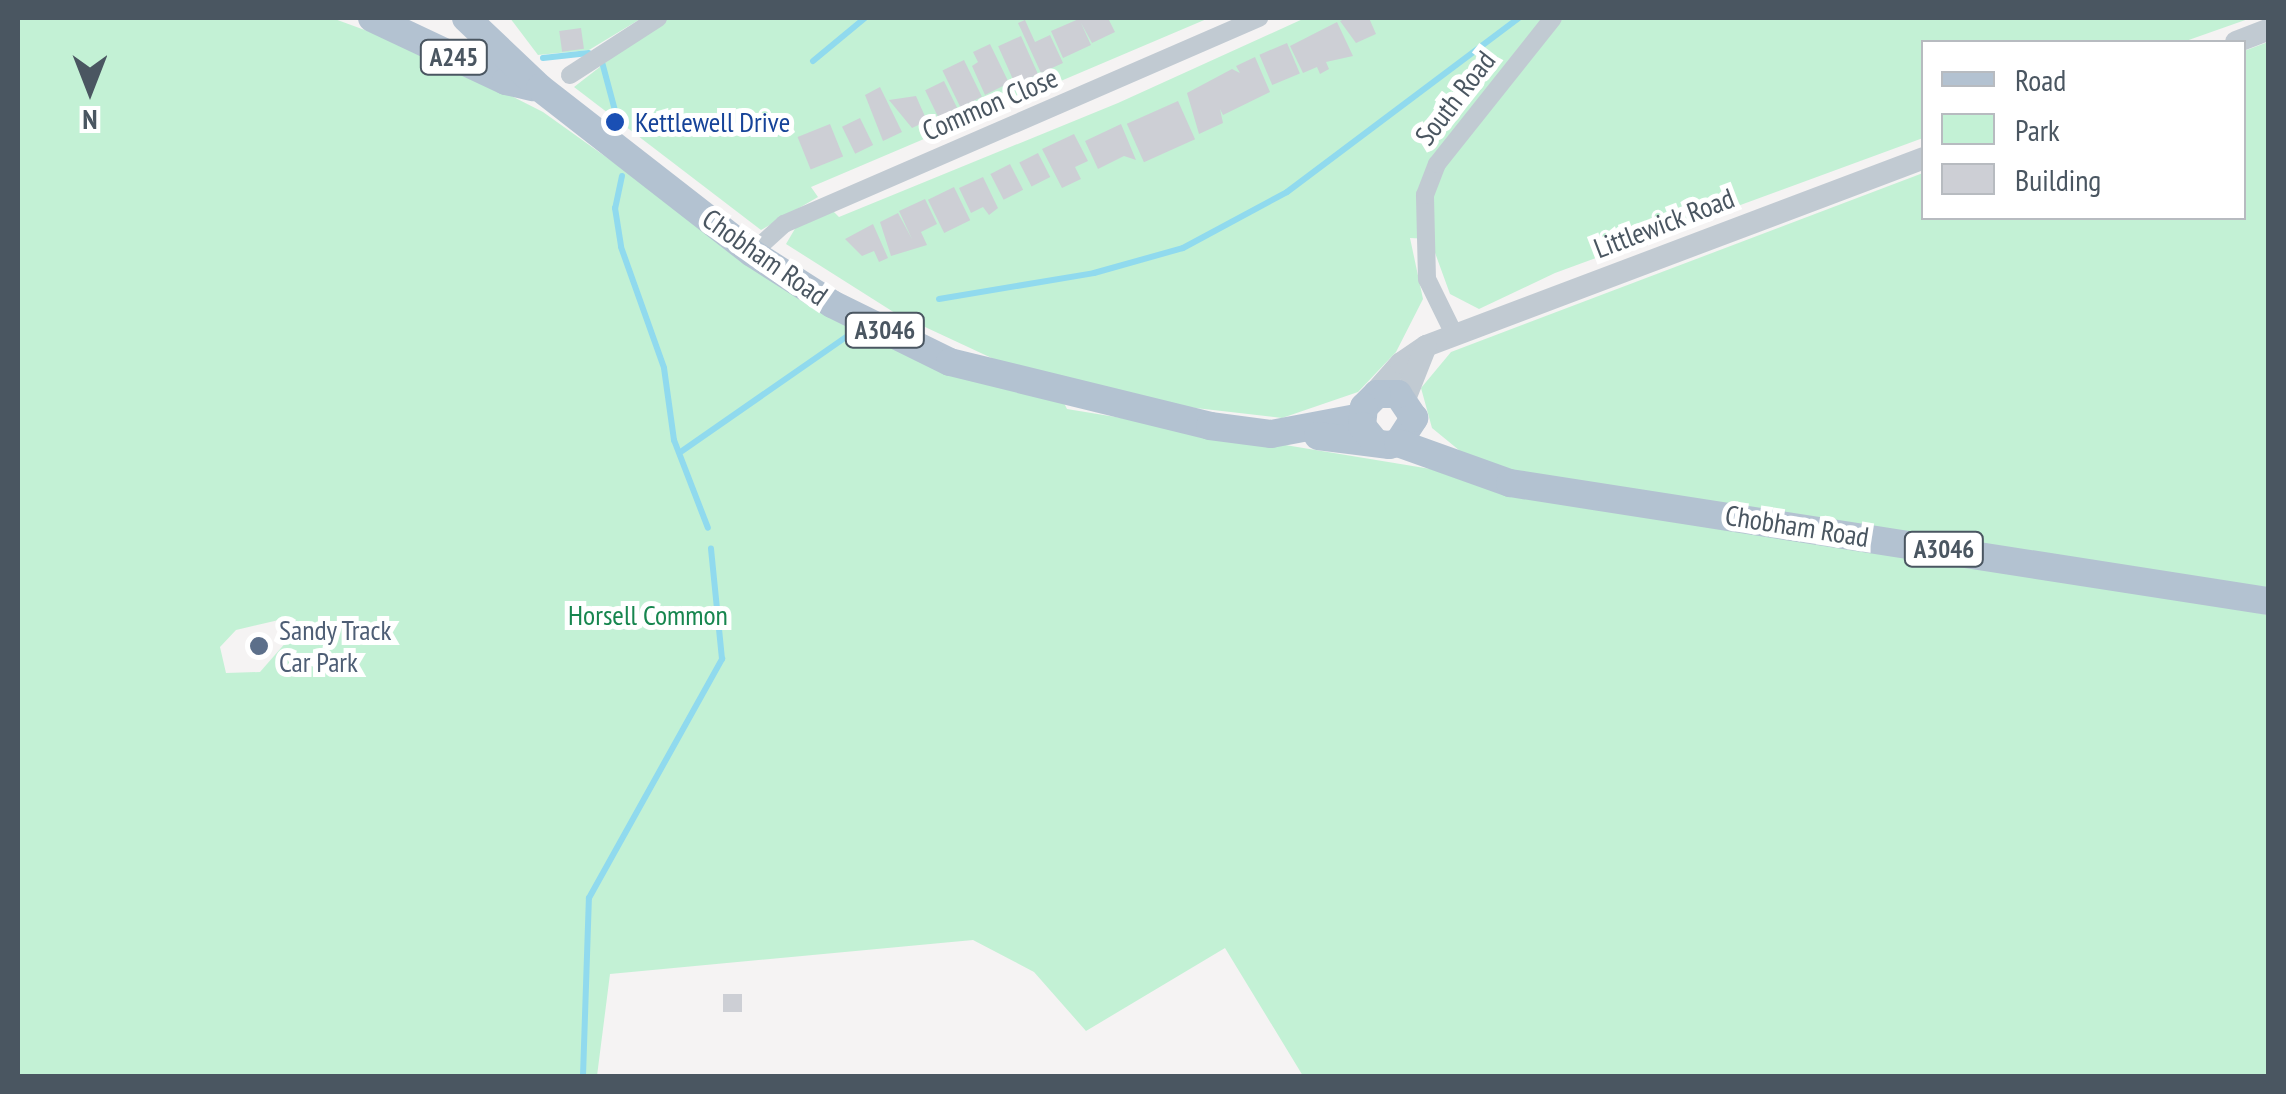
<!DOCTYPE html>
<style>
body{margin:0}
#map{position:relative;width:2286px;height:1094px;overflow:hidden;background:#f5f3f3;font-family:"PT Sans Narrow",sans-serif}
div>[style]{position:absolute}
.green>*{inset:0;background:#c3f1d5}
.stream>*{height:6px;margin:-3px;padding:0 3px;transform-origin:3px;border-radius:3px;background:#90daee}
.building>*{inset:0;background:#cdcfd5;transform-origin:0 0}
.minor>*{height:18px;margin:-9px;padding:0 9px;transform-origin:9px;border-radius:9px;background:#c1cad2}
.tertiary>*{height:22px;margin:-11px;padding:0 11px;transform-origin:11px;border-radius:11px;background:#c1cad2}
.primary>*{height:28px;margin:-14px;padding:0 14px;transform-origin:14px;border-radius:14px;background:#b3c2d1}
.dots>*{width:28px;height:28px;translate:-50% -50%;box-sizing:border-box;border:5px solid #fff;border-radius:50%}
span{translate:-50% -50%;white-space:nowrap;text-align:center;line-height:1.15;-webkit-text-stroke:10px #fff;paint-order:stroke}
.shield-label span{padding:2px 8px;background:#fff;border:2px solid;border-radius:8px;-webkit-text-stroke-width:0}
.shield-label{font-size:25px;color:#4a5661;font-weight:700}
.street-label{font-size:28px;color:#4a5661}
.transit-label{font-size:28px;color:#164399}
.left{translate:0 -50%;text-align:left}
.park-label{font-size:28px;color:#17864f}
.service-label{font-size:28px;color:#4e5e75}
.frame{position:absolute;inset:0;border:20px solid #4a5661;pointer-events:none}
.legend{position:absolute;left:1921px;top:40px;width:325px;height:180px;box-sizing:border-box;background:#fff;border:2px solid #b7bbc0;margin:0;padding:12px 18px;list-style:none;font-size:30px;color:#4a5661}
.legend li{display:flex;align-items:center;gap:20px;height:50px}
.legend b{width:50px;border:2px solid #b7bbc0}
.north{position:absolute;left:40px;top:40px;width:100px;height:100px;-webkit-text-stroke:8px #fff;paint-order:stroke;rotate:180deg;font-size:28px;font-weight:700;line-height:40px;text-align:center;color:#4a5661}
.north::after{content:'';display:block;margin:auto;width:35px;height:45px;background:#4a5661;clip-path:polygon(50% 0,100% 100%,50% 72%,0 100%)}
</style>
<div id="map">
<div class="green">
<i style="clip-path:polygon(evenodd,18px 18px,332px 18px,422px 51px,543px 112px,788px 287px,1063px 401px,1067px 409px,1449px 472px,1465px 455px,1432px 428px,1421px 388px,1451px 352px,1923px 173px,1924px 218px,2244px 218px,2244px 51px,2268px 42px,2268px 594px,2204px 602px,2268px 615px,2268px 1076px,1303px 1076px,1225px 948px,1086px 1031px,1034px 972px,973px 940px,610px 974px,597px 1076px,18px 1076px,18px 18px,283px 619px,295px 632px,260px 672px,226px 673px,220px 647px,236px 630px,283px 619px)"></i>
<i style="clip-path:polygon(510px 18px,642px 18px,589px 50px,538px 55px)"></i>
<i style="clip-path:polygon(663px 18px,1209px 18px,811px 187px,818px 197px,761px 230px,574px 87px)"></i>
<i style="clip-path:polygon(1305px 18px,2251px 18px,2183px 42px,1924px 42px,1923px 138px,1555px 273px,1479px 309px,1450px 294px,1430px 239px,1410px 238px,1423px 299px,1396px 352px,1358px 392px,1282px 418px,1152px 403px,998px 361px,895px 313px,786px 244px,796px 227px,830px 208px,839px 217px,1118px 103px)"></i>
</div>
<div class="stream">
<i style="left:543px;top:58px;width:46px;rotate:-6.2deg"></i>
<i style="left:813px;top:61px;width:67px;rotate:-39.6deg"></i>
<i style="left:602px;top:62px;width:58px;rotate:75deg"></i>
<i style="left:622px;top:176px;width:33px;rotate:102deg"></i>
<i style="left:615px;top:208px;width:39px;rotate:81deg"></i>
<i style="left:621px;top:247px;width:128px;rotate:70.4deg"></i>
<i style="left:664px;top:368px;width:73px;rotate:82.1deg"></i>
<i style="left:674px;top:440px;width:94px;rotate:68.9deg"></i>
<i style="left:939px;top:299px;width:157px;rotate:-9.5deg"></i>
<i style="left:1094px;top:273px;width:92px;rotate:-15.7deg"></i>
<i style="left:1183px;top:248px;width:118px;rotate:-28.3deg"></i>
<i style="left:1287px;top:192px;width:290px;rotate:-36.9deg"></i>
<i style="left:682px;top:451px;width:200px;rotate:-34.8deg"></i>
<i style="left:583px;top:1076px;width:178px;rotate:-88.1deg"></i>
<i style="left:589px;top:898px;width:274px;rotate:-60.9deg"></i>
<i style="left:722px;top:659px;width:111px;rotate:-95.7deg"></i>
</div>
<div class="building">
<i style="clip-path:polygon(1081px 18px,1108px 18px,1115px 32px,1092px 43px,1081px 23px,1091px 45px,1063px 58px,1051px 31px)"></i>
<i style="clip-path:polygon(1347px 18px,1369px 18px,1376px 34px,1356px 43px,1340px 21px)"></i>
<i style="clip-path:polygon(1025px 20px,1035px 42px,1050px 35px,1063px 63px,1041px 73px,1018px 23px)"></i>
<i style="clip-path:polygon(1337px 22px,1353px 56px,1326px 62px,1329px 69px,1320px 74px,1317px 67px,1303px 73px,1290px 46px)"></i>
<i style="left:581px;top:28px;width:21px;height:22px;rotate:82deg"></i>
<i style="left:1021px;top:36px;width:42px;height:25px;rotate:66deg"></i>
<i style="left:1287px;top:43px;width:33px;height:30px;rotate:67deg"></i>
<i style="clip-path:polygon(990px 44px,1009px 83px,985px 95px,972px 66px,978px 62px,973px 52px)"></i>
<i style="clip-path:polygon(1255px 57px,1270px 92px,1223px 115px,1220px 109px,1223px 123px,1199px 134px,1187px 93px,1232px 69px,1240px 73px,1236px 66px)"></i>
<i style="left:964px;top:60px;width:41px;height:24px;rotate:64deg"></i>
<i style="left:944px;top:81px;width:30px;height:21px;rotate:64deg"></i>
<i style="clip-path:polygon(880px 87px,902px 132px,883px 141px,865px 95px)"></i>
<i style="clip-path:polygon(916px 96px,927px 121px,912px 128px,889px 100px)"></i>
<i style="left:1178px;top:101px;width:42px;height:56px;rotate:66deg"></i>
<i style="left:860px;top:118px;width:30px;height:20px;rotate:64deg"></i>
<i style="left:830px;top:124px;width:35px;height:35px;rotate:68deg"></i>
<i style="clip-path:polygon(1121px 124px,1136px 160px,1124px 156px,1098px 169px,1085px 141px)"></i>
<i style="clip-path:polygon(1074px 134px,1088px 161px,1075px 167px,1081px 179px,1062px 188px,1042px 149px)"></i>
<i style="left:1038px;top:153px;width:27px;height:21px;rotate:63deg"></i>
<i style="left:1010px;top:164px;width:29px;height:22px;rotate:63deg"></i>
<i style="clip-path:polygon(983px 177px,998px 208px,989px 215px,983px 207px,971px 213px,959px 188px)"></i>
<i style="left:954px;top:187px;width:37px;height:29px;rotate:64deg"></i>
<i style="clip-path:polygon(925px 199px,937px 224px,921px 232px,927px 245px,891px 256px,880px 222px,898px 213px,912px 239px,899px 211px)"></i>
<i style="clip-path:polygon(873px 224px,888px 258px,879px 262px,874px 251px,862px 256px,845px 239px)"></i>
<i style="left:723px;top:994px;width:19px;height:18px"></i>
</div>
<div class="minor">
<i style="left:570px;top:75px;width:105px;rotate:-32.9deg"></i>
<i style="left:752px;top:253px;width:43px;rotate:-42.2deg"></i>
<i style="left:784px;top:224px;width:518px;rotate:-23.45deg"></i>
<i style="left:1454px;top:334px;width:61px;rotate:-116.1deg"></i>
<i style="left:1427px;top:279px;width:84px;rotate:-91.4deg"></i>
<i style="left:1425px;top:195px;width:33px;rotate:-69deg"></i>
<i style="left:1437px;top:164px;width:186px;rotate:-51.5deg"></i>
</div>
<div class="tertiary">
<i style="left:2236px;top:42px;width:34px;rotate:-21deg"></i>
<i style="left:1369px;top:399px;width:48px;rotate:-48.4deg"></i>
<i style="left:1401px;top:363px;width:30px;rotate:-34deg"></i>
<i style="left:1426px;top:346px;width:532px;rotate:-20.68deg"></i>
<i style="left:1405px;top:399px;width:57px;rotate:-68.4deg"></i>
</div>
<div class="primary">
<i style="left:372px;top:18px;width:148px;rotate:25.2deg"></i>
<i style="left:506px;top:81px;width:28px;rotate:13deg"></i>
<i style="left:466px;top:18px;width:102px;rotate:43.4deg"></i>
<i style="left:540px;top:88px;width:269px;rotate:37.9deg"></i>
<i style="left:752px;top:253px;width:95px;rotate:32.5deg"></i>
<i style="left:832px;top:304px;width:131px;rotate:26.2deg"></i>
<i style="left:950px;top:362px;width:268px;rotate:13.8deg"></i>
<i style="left:1210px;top:426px;width:62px;rotate:7.5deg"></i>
<i style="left:1271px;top:434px;width:92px;rotate:-10.7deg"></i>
<i style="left:1318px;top:436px;width:72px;rotate:7.2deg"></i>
<i style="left:1389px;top:445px;width:9px;rotate:-13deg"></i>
<i style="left:1398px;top:443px;width:30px;rotate:-57deg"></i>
<i style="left:1414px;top:418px;width:29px;rotate:-124deg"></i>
<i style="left:1398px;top:394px;width:21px;rotate:180deg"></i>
<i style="left:1377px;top:394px;width:18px;rotate:135deg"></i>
<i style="left:1364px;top:407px;width:19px;rotate:96deg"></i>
<i style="left:1362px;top:426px;width:21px;rotate:51deg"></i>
<i style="left:1398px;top:443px;width:119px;rotate:19.7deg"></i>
<i style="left:1510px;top:483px;width:767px;rotate:8.85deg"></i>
</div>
<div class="dots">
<i style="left:615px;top:122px;background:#1a4fb4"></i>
<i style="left:259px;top:646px;background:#5c6f8a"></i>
</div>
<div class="shield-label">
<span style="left:454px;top:57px">A245</span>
<span style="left:885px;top:330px">A3046</span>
<span style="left:1944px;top:549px">A3046</span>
</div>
<div class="street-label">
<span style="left:1455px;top:98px;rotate:-52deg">South Road</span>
<span style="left:990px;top:104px;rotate:-23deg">Common Close</span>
<span style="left:1664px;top:223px;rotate:-21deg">Littlewick Road</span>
<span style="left:765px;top:257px;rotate:35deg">Chobham Road</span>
<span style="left:1797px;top:526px;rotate:9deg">Chobham Road</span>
</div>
<div class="transit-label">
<span class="left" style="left:635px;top:122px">Kettlewell Drive</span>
</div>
<div class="park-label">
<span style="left:648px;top:615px">Horsell Common</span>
</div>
<div class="service-label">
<span class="left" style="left:279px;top:646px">Sandy Track<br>Car Park</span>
</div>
<div class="frame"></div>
<ul class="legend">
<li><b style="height:12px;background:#b3c2d1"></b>Road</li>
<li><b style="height:28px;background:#c3f1d5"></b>Park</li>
<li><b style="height:28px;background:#cdcfd5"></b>Building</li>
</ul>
<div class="north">N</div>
</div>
